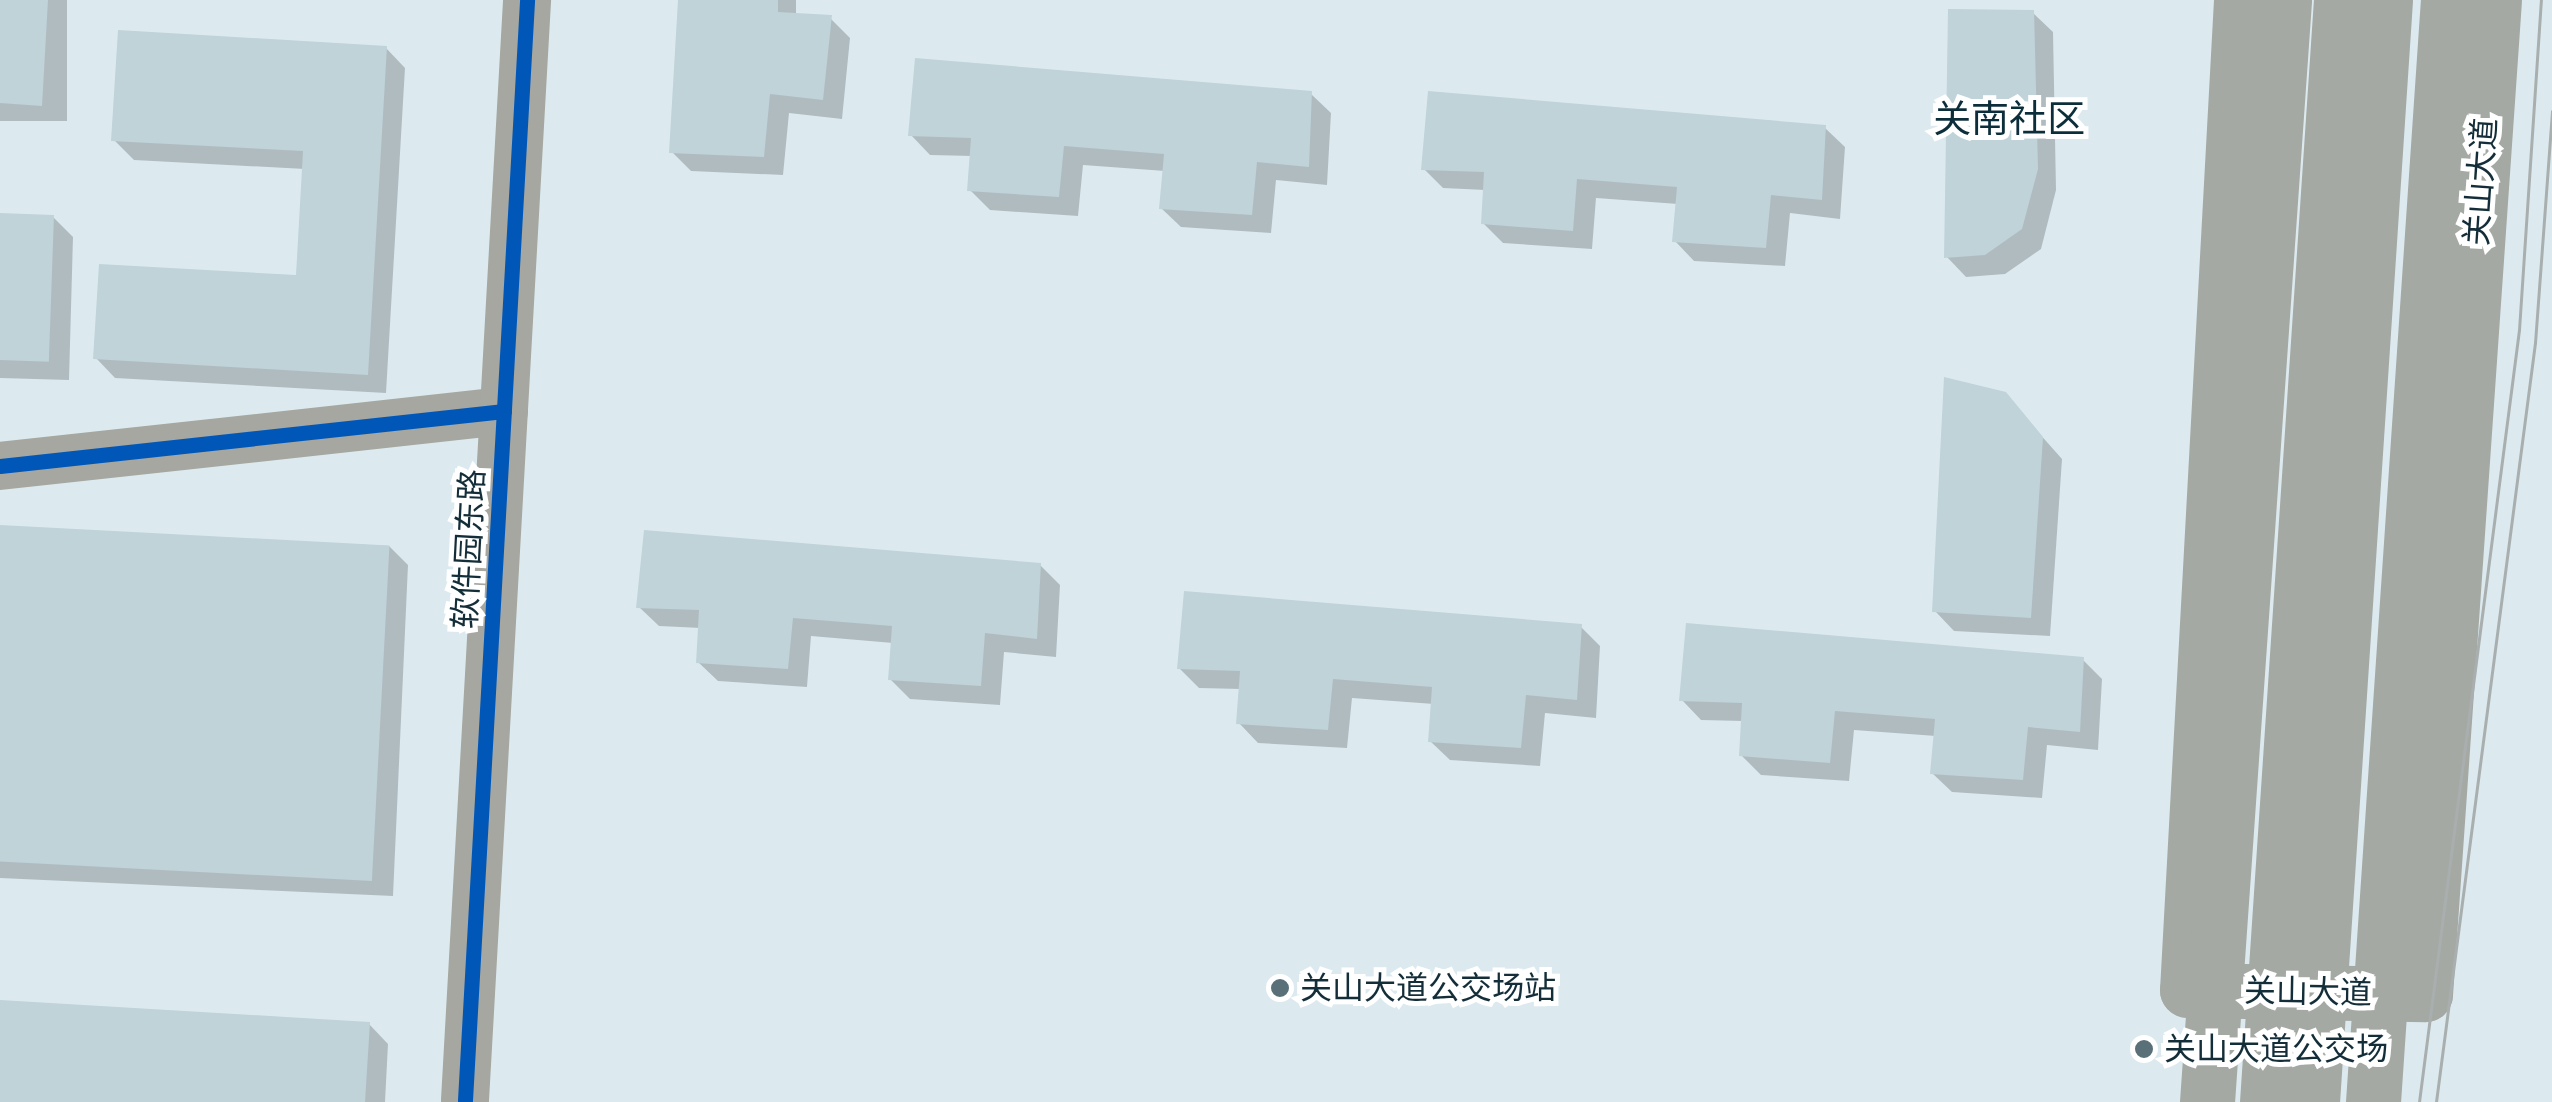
<!DOCTYPE html>
<meta charset="utf-8">
<style>
body{margin:0}
#map{position:relative;width:2552px;height:1102px;overflow:hidden;background:#dceaf0;font-family:Rubik,"Noto Sans SC",sans-serif}
div>[style]{position:absolute}
.shadow>*{inset:0;background:#0003;transform-origin:0 0}
.building>*{inset:0;background:#bfd3d8;transform-origin:0 0}
.minor>*{height:48px;margin:-24px;padding:0 24px;transform-origin:24px;border-radius:24px;background:#a5a7a0}
.major>*{height:55px;margin:-27.5px;padding:0 27.5px;transform-origin:27.5px;border-radius:27.5px;background:#a5a9a4}
.tram>*{height:2.5px;margin:-1.25px;padding:0 1.25px;transform-origin:1.25px;border-radius:1.25px;background:#a9afaf}
.major-bridge>*{height:55px;margin:-27.5px;padding:0 27.5px;transform-origin:27.5px;border-radius:27.5px;background:#a5a9a4}
.cycleway>*{height:15px;margin:-7.5px;padding:0 7.5px;transform-origin:7.5px;border-radius:7.5px;background:#0057b8}
.dots>*{width:28px;height:28px;translate:-50% -50%;box-sizing:border-box;border:5px solid #fff;border-radius:50%}
span{translate:-50% -50%;white-space:nowrap;text-align:center;line-height:1.15;-webkit-text-stroke:10px #fff;paint-order:stroke}
.street-label{font-size:32px;color:#142e39}
.poi-label{font-size:32px;color:#142e39}
.left{translate:0 -50%;text-align:left}
.quarter-label{font-size:38px;color:#0c2e3b}
</style>
<div id="map">
<div class="shadow">
<i style="left:0;top:0;width:67px;height:121px"></i>
<i style="clip-path:polygon(681px 0,796px 0,796px 15px,830px 18px,850px 38px,842px 119px,789px 113px,783px 175px,691px 171px,672px 152px)"></i>
<i style="clip-path:polygon(2033px 13px,2053px 32px,2056px 190px,2041px 249px,2005px 274px,1966px 277px,1947px 257px)"></i>
<i style="clip-path:polygon(386px 48px,405px 68px,386px 393px,115px 378px,96px 358px,298px 277px,305px 169px,134px 160px,114px 140px)"></i>
<i style="clip-path:polygon(1311px 94px,1331px 113px,1327px 185px,1276px 180px,1271px 233px,1181px 227px,1161px 208px,1165px 171px,1083px 165px,1078px 216px,990px 210px,970px 190px,972px 156px,930px 155px,911px 135px)"></i>
<i style="clip-path:polygon(1825px 128px,1845px 147px,1840px 219px,1790px 213px,1785px 266px,1694px 261px,1675px 241px,1678px 204px,1596px 198px,1592px 249px,1503px 243px,1484px 224px,1485px 190px,1443px 188px,1424px 169px)"></i>
<i style="clip-path:polygon(0 216px,53px 217px,73px 237px,69px 380px,0 378px)"></i>
<i style="clip-path:polygon(2005px 395px,2062px 459px,2050px 636px,1954px 631px,1935px 611px)"></i>
<i style="clip-path:polygon(0 528px,389px 546px,408px 565px,393px 896px,0 878px)"></i>
<i style="clip-path:polygon(1040px 565px,1060px 585px,1056px 657px,1004px 652px,1000px 705px,910px 699px,890px 679px,893px 643px,811px 636px,807px 687px,718px 681px,698px 662px,701px 628px,659px 626px,639px 607px)"></i>
<i style="clip-path:polygon(1581px 627px,1600px 646px,1596px 718px,1545px 713px,1540px 766px,1450px 760px,1430px 741px,1434px 704px,1352px 698px,1347px 748px,1258px 743px,1239px 723px,1241px 689px,1199px 688px,1179px 668px)"></i>
<i style="clip-path:polygon(2082px 659px,2102px 679px,2098px 750px,2047px 745px,2042px 798px,1952px 792px,1932px 773px,1936px 736px,1854px 730px,1849px 781px,1761px 775px,1741px 755px,1743px 721px,1701px 720px,1682px 700px)"></i>
<i style="clip-path:polygon(0 1002px,369px 1024px,388px 1044px,385px 1102px,0 1102px)"></i>
</div>
<div class="building">
<i style="clip-path:polygon(0 0,48px 0,42px 106px,0 103px)"></i>
<i style="clip-path:polygon(678px 0,778px 0,778px 12px,832px 15px,823px 100px,770px 94px,764px 157px,669px 153px)"></i>
<i style="clip-path:polygon(1948px 9px,2034px 10px,2038px 169px,2022px 229px,1985px 255px,1944px 258px)"></i>
<i style="clip-path:polygon(118px 30px,387px 46px,368px 375px,93px 359px,99px 264px,296px 275px,303px 151px,111px 141px)"></i>
<i style="clip-path:polygon(915px 58px,1312px 91px,1309px 167px,1257px 162px,1252px 215px,1159px 209px,1164px 154px,1064px 146px,1059px 197px,967px 191px,971px 138px,908px 136px)"></i>
<i style="clip-path:polygon(1428px 91px,1826px 125px,1822px 200px,1771px 195px,1766px 248px,1672px 242px,1677px 187px,1577px 179px,1573px 231px,1481px 224px,1484px 172px,1421px 170px)"></i>
<i style="left:0;top:213px;width:54px;height:147px;rotate:2deg"></i>
<i style="clip-path:polygon(1944px 377px,2006px 392px,2043px 437px,2031px 618px,1932px 612px)"></i>
<i style="left:0;top:525px;width:390px;height:336px;rotate:3deg"></i>
<i style="clip-path:polygon(644px 530px,1041px 563px,1037px 639px,985px 633px,981px 686px,888px 680px,892px 626px,793px 618px,788px 669px,696px 663px,699px 610px,636px 608px)"></i>
<i style="clip-path:polygon(1184px 591px,1582px 624px,1577px 700px,1526px 695px,1521px 748px,1428px 742px,1432px 687px,1333px 679px,1328px 730px,1236px 724px,1240px 671px,1177px 669px)"></i>
<i style="clip-path:polygon(1686px 623px,2084px 657px,2080px 732px,2028px 727px,2023px 780px,1930px 774px,1935px 719px,1835px 711px,1830px 763px,1739px 756px,1742px 703px,1679px 701px)"></i>
<i style="clip-path:polygon(0 1000px,370px 1022px,365px 1102px,0 1102px)"></i>
</div>
<div class="minor">
<i style="left:0;top:466px;width:507px;rotate:-6.23deg"></i>
<i style="left:465px;top:1100px;width:1102px;rotate:-86.77deg"></i>
</div>
<div class="major">
<i style="left:2241px;top:0;width:991px;rotate:93.12deg"></i>
<i style="left:2187px;top:990px;width:238px;rotate:1deg"></i>
<i style="left:2425px;top:994px;width:996px;rotate:-86.03deg"></i>
</div>
<div class="tram">
<i style="left:2419px;top:1102px;width:778px;rotate:-82.62deg"></i>
<i style="left:2519px;top:330px;width:331px;rotate:-86.2deg"></i>
<i style="left:2436px;top:1102px;width:765px;rotate:-82.57deg"></i>
<i style="left:2535px;top:343px;width:232px;rotate:-85.8deg"></i>
</div>
<div class="major-bridge">
<i style="left:2207px;top:1102px;width:1105px;rotate:-86deg"></i>
<i style="left:2267px;top:1102px;width:1104px;rotate:-86.16deg"></i>
<i style="left:2312px;top:1102px;width:1104px;rotate:-86.21deg"></i>
<i style="left:2373px;top:1102px;width:1105px;rotate:-86.11deg"></i>
</div>
<div class="cycleway">
<i style="left:0;top:466px;width:507px;rotate:-6.23deg"></i>
<i style="left:465px;top:1100px;width:1102px;rotate:-86.77deg"></i>
</div>
<div class="dots">
<i style="left:1280px;top:988px;background:#5a7079"></i>
<i style="left:2144px;top:1049px;background:#5a7079"></i>
</div>
<div class="street-label">
<span style="left:2481px;top:182px;rotate:-86deg">关山大道</span>
<span style="left:469px;top:549px;rotate:-87deg">软件园东路</span>
<span style="left:2308px;top:992px;rotate:1deg">关山大道</span>
</div>
<div class="poi-label">
<span class="left" style="left:1300px;top:988px">关山大道公交场站</span>
<span class="left" style="left:2164px;top:1049px">关山大道公交场</span>
</div>
<div class="quarter-label">
<span style="left:2009px;top:120px">关南社区</span>
</div>
</div>
